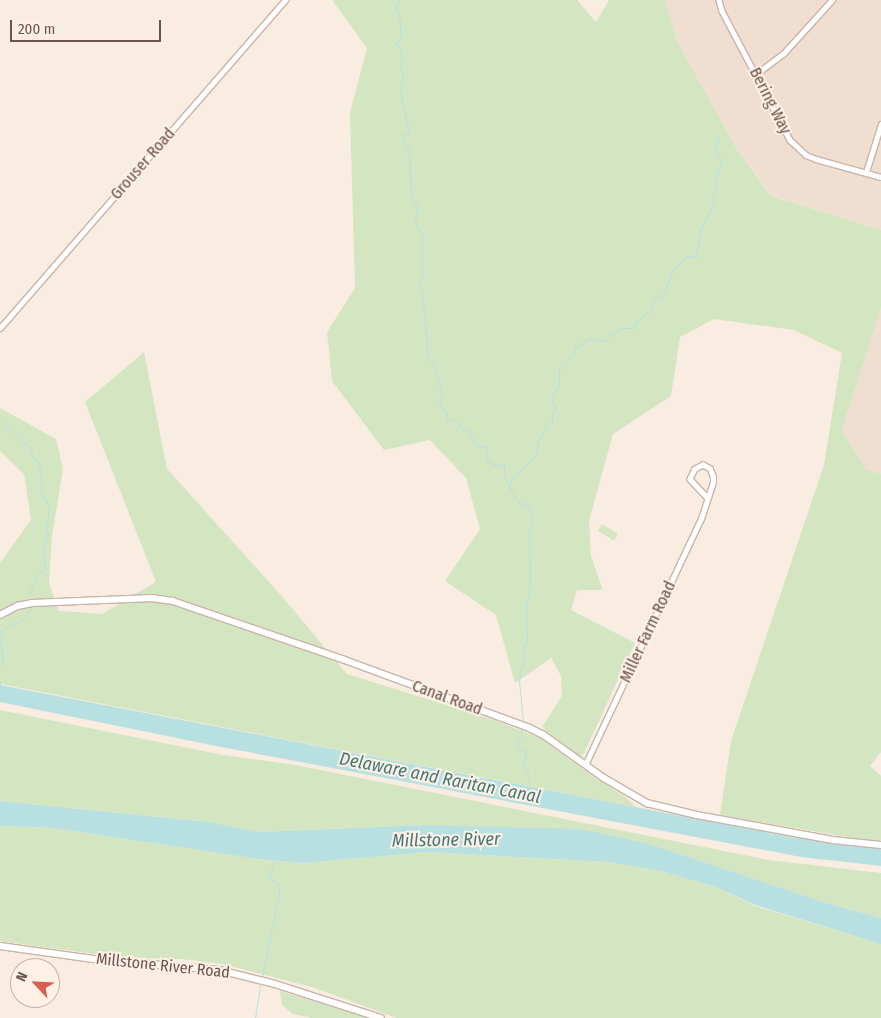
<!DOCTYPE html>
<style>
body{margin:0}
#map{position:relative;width:881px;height:1018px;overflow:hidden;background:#f9ede1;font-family:"Fira Sans Condensed",sans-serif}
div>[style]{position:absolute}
.residential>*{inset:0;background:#f0ded0}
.green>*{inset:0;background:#d4e5c1;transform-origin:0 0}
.water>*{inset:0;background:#b8e0e1}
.stream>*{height:1px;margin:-0.5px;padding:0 0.5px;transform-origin:0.5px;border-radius:0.5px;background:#b8e0e1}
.roads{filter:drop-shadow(1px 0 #c9b4a9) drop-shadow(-1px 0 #c9b4a9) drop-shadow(0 1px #c9b4a9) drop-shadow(0 -1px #c9b4a9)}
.minor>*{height:4.5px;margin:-2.25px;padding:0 2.25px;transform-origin:2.25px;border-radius:2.25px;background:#fff}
.tertiary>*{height:5.5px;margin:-2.75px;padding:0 2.75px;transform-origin:2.75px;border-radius:2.75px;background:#fff}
.secondary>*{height:6px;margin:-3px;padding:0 3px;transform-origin:3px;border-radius:3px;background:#fff}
span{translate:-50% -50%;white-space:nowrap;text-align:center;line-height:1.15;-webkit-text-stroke:4px #fdf1e6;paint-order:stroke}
.street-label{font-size:16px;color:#6e534a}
.water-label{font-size:18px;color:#437779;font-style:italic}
.north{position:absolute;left:10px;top:958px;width:50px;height:50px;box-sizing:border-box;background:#fdf1e6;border:1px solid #c4b2a8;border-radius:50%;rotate:295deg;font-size:14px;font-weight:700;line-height:20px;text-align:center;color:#6e534a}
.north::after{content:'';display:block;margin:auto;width:18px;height:22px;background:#d95d50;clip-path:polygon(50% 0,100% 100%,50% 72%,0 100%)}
.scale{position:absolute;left:10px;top:20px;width:151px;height:22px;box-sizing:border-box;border:2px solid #6e534a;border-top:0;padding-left:6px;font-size:15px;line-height:18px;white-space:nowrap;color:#6e534a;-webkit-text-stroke:4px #fdf1e6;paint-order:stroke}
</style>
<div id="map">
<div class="residential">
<i style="clip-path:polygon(665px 0,881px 0,881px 230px,772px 196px,736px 148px,677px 41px)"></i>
<i style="clip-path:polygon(881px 308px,881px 474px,866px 469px,842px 432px)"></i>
</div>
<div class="green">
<i style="clip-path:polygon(332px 0,577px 0,596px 22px,609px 0,665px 0,677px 41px,736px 148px,771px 196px,881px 230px,881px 308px,842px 431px,866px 469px,881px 474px,881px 752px,870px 766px,881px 776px,881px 840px,864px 840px,720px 815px,731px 741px,824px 465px,842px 353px,794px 330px,714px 319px,680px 337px,671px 396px,613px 434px,589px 521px,591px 556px,603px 590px,577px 590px,571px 610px,635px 643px,584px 753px,582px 756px,578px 756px,542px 727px,562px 696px,561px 676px,551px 658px,515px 683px,496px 615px,445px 581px,480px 529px,466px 478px,430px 440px,384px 450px,332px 381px,327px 332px,355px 288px,350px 113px,367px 48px)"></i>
<i style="clip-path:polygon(144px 352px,167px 469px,280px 594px,347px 674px,491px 719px,540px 738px,598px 780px,626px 797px,635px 807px,0 684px,0 563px,31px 520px,24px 474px,0 451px,0 408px,56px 439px,63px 469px,52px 536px,49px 583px,59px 611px,102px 614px,156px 582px,85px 402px)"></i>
<i style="left:602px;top:524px;width:19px;height:8px;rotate:32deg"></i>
<i style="clip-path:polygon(0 710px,223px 755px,295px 765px,769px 860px,881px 873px,881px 918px,826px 903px,650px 844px,423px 825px,257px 832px,209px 822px,0 801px)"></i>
<i style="clip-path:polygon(0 826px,53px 828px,257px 859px,303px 863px,428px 852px,608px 862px,661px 871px,716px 887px,755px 906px,881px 944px,881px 1018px,397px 1018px,312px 987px,222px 964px,181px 959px,116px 957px,0 941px)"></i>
<i style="clip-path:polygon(280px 991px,355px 1013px,368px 1018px,312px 1018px,293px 1014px,282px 1005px)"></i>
</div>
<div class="water">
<i style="clip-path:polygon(0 685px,791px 837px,881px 849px,881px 866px,801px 857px,211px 745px,0 702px)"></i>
<i style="clip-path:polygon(0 801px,209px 822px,257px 832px,423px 825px,580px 829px,650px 844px,826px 903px,881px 918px,881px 944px,755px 905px,716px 887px,661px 871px,608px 862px,428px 852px,303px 863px,257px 859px,53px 828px,0 826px)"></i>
</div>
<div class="stream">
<i style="left:399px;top:0;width:8px;rotate:120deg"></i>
<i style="left:395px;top:7px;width:8px;rotate:60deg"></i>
<i style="left:399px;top:14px;width:23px;rotate:85deg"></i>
<i style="left:401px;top:37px;width:9px;rotate:131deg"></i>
<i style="left:395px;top:44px;width:5px;rotate:37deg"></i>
<i style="left:399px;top:47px;width:9px;rotate:72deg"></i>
<i style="left:402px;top:56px;width:12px;rotate:99deg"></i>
<i style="left:400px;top:68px;width:9px;rotate:69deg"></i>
<i style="left:403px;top:76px;width:16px;rotate:101deg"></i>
<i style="left:400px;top:92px;width:41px;rotate:77.3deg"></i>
<i style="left:409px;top:132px;width:6px;rotate:162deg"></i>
<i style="left:403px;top:134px;width:9px;rotate:90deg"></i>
<i style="left:403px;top:143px;width:8px;rotate:45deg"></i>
<i style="left:409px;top:149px;width:45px;rotate:87.5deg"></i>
<i style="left:411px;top:194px;width:14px;rotate:65deg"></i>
<i style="left:417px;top:207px;width:16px;rotate:97deg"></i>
<i style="left:415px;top:223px;width:14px;rotate:60deg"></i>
<i style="left:422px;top:235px;width:41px;rotate:90deg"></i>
<i style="left:422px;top:276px;width:9px;rotate:111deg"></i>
<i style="left:419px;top:284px;width:4px;rotate:56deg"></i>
<i style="left:421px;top:287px;width:32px;rotate:83deg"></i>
<i style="left:425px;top:319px;width:31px;rotate:86deg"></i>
<i style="left:427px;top:350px;width:5px;rotate:112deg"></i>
<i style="left:425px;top:355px;width:13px;rotate:45deg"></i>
<i style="left:434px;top:364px;width:32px;rotate:76deg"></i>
<i style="left:442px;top:395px;width:11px;rotate:105deg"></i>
<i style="left:439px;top:406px;width:9px;rotate:36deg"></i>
<i style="left:446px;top:411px;width:8px;rotate:83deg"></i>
<i style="left:447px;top:419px;width:9px;rotate:13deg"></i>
<i style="left:456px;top:421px;width:11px;rotate:52deg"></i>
<i style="left:463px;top:430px;width:5px;rotate:11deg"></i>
<i style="left:468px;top:431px;width:17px;rotate:62deg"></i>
<i style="left:476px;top:446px;width:10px;rotate:6deg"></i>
<i style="left:486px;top:447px;width:12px;rotate:85deg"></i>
<i style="left:487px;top:459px;width:8px;rotate:40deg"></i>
<i style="left:493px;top:464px;width:4px;rotate:34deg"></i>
<i style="left:496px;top:466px;width:8px;rotate:-14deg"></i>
<i style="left:504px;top:464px;width:10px;rotate:90deg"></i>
<i style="left:504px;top:474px;width:23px;rotate:67deg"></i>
<i style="left:513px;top:495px;width:11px;rotate:49deg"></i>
<i style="left:520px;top:503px;width:11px;rotate:22deg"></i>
<i style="left:530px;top:507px;width:17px;rotate:83deg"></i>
<i style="left:532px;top:524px;width:7px;rotate:117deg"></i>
<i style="left:529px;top:530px;width:52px;rotate:88.9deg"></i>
<i style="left:530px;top:582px;width:28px;rotate:98deg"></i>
<i style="left:526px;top:610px;width:31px;rotate:88deg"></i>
<i style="left:527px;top:641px;width:7px;rotate:124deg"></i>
<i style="left:523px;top:647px;width:17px;rotate:87deg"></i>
<i style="left:524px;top:664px;width:4px;rotate:135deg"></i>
<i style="left:521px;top:667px;width:14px;rotate:98deg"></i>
<i style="left:519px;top:681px;width:41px;rotate:84.4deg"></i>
<i style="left:0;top:420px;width:44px;rotate:43.2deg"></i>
<i style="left:32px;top:450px;width:5px;rotate:101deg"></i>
<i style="left:31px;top:455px;width:11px;rotate:49deg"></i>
<i style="left:38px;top:463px;width:10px;rotate:73deg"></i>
<i style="left:41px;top:473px;width:21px;rotate:90deg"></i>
<i style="left:41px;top:494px;width:14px;rotate:56deg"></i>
<i style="left:49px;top:506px;width:23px;rotate:97deg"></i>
<i style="left:46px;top:529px;width:4px;rotate:63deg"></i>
<i style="left:48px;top:533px;width:15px;rotate:110deg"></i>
<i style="left:43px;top:547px;width:22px;rotate:85deg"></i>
<i style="left:45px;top:569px;width:11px;rotate:142deg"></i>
<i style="left:36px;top:576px;width:20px;rotate:110deg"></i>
<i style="left:509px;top:488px;width:12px;rotate:-70deg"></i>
<i style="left:513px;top:477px;width:30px;rotate:-44deg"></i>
<i style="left:535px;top:456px;width:14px;rotate:-78deg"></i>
<i style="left:538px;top:442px;width:21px;rotate:-65deg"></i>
<i style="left:547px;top:423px;width:5px;rotate:11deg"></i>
<i style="left:552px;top:424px;width:9px;rotate:-90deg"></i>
<i style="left:552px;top:415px;width:7px;rotate:-56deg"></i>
<i style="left:556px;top:409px;width:12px;rotate:-114deg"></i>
<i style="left:551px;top:398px;width:16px;rotate:-60deg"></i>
<i style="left:559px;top:384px;width:14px;rotate:-90deg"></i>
<i style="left:559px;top:370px;width:21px;rotate:-47deg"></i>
<i style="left:573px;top:355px;width:7px;rotate:-74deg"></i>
<i style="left:575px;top:348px;width:17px;rotate:-33deg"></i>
<i style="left:589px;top:339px;width:17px;rotate:7deg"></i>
<i style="left:606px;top:341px;width:9px;rotate:-54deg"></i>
<i style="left:611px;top:334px;width:13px;rotate:-29deg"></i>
<i style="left:622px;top:328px;width:12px"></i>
<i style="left:634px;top:328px;width:6px;rotate:-81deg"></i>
<i style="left:635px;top:322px;width:17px;rotate:-36deg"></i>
<i style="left:649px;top:312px;width:12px;rotate:-66deg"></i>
<i style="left:654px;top:301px;width:13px;rotate:-39deg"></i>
<i style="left:664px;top:293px;width:26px;rotate:-69deg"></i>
<i style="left:673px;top:269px;width:20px;rotate:-41deg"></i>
<i style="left:688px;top:256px;width:8px;rotate:7deg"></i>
<i style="left:696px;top:257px;width:26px;rotate:-81deg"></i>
<i style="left:700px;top:231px;width:32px;rotate:-64deg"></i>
<i style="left:714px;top:202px;width:11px;rotate:-95deg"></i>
<i style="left:713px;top:191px;width:5px;rotate:-53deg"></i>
<i style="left:716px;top:187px;width:7px;rotate:-98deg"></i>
<i style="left:715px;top:180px;width:21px;rotate:-71deg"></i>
<i style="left:722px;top:160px;width:12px;rotate:-125deg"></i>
<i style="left:715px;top:150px;width:14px;rotate:-73deg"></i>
<i style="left:0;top:641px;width:10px;rotate:-79deg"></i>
<i style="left:2px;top:631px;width:9px;rotate:-41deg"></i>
<i style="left:9px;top:625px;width:14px;rotate:-21deg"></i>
<i style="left:22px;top:620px;width:14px;rotate:-54deg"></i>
<i style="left:0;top:643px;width:15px;rotate:79deg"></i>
<i style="left:3px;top:658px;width:9px;rotate:111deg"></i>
<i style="left:0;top:681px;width:3px;rotate:90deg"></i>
<i style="left:521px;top:728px;width:5px;rotate:79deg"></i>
<i style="left:522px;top:733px;width:14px;rotate:115deg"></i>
<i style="left:516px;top:746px;width:12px;rotate:35deg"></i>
<i style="left:526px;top:753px;width:11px;rotate:105deg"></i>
<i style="left:523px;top:764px;width:10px;rotate:61deg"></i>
<i style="left:528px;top:773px;width:7px;rotate:90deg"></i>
<i style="left:262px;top:977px;width:85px;rotate:-78.4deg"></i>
<i style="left:279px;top:894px;width:10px;rotate:-90deg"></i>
<i style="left:279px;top:884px;width:12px;rotate:-149deg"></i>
<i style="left:269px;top:878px;width:20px;rotate:-75deg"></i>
<i style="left:255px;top:1018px;width:33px;rotate:-81deg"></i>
</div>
<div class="roads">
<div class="minor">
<i style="left:719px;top:0;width:11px;rotate:75deg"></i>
<i style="left:722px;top:11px;width:146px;rotate:62.2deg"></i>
<i style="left:790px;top:140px;width:22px;rotate:43deg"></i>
<i style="left:806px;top:155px;width:11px;rotate:22deg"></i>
<i style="left:816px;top:159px;width:67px;rotate:15.5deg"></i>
<i style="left:756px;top:74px;width:34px;rotate:-37deg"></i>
<i style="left:783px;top:54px;width:73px;rotate:-47.8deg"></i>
<i style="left:866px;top:172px;width:50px;rotate:-72.6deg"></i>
<i style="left:0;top:328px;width:435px;rotate:-49deg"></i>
<i style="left:585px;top:765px;width:272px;rotate:-64.8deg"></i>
<i style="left:701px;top:519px;width:39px;rotate:-72deg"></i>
<i style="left:713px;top:482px;width:5px;rotate:-90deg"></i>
<i style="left:713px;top:477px;width:9px;rotate:-111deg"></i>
<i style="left:710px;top:469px;width:8px;rotate:-150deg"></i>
<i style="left:703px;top:465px;width:9px;rotate:153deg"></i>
<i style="left:695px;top:469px;width:11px;rotate:117deg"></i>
<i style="left:690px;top:479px;width:25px;rotate:47deg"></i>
</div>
<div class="tertiary">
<i style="left:0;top:615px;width:20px;rotate:-27deg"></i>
<i style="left:18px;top:606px;width:14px;rotate:-12deg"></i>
<i style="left:32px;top:603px;width:120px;rotate:-2.4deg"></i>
<i style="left:152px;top:598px;width:21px;rotate:8deg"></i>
<i style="left:173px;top:601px;width:182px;rotate:18.9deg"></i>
<i style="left:345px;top:660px;width:197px;rotate:20.2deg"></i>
<i style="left:530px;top:728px;width:16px;rotate:27deg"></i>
<i style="left:544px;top:735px;width:74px;rotate:35.6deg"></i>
<i style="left:604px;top:778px;width:50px;rotate:30.2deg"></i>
<i style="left:647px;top:803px;width:51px;rotate:13.5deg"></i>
<i style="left:697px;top:815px;width:138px;rotate:10.4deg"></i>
<i style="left:833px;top:840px;width:48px;rotate:5.9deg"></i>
</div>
<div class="secondary">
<i style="left:0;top:946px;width:94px;rotate:8deg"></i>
<i style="left:93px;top:959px;width:126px;rotate:5deg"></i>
<i style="left:219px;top:970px;width:58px;rotate:14deg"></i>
<i style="left:275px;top:984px;width:111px;rotate:17.8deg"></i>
</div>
</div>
<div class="street-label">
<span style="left:770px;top:101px;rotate:63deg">Bering Way</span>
<span style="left:143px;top:164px;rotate:-49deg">Grouser Road</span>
<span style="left:648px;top:632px;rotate:-65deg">Miller Farm Road</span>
<span style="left:447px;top:698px;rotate:20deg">Canal Road</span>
<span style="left:163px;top:966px;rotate:6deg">Millstone River Road</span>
</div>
<div class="water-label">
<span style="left:440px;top:778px;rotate:11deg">Delaware and Raritan Canal</span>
<span style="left:446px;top:840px;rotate:-1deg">Millstone River</span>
</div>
<div class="north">N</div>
<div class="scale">200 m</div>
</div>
